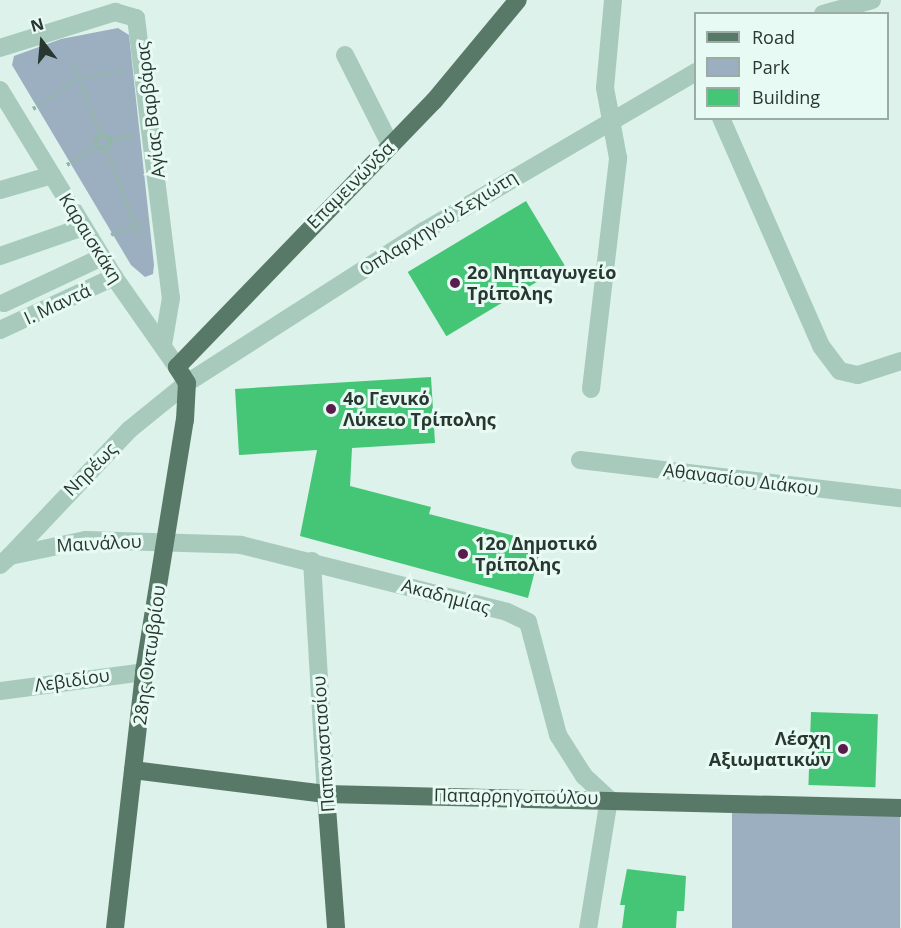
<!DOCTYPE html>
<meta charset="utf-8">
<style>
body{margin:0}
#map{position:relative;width:901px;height:928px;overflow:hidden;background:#dcf2eb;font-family:"Open Sans",sans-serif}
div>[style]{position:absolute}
.green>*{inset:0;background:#9cafc1;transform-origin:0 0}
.building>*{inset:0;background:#45c677;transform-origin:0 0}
.path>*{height:4px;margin-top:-2px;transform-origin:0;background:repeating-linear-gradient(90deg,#92b6a7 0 3px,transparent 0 6px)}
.path>.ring{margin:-2px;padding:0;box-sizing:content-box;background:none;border:4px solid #92b6a7;border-radius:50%}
.minor>*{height:18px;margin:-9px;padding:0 9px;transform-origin:9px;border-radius:9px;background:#a7cabc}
.major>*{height:18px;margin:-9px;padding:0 9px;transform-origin:9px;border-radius:9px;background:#597968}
.dots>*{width:16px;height:16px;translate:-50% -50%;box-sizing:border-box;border:3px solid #e8faf4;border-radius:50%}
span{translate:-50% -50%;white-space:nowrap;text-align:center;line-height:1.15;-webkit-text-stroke:6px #e8faf4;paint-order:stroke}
.street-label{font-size:18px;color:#28372f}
.poi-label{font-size:18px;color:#28372f;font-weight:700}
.left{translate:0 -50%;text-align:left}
.right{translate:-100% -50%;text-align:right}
.legend{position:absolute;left:694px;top:12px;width:195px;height:108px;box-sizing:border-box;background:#e8faf4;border:2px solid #9baca5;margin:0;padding:8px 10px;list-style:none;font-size:18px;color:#28372f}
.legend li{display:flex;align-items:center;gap:12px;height:30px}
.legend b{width:30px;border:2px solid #9baca5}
.north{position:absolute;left:12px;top:12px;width:60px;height:60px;-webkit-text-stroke:4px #e8faf4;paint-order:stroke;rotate:344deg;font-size:16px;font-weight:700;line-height:24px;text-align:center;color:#28372f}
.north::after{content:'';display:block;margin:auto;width:21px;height:27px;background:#28372f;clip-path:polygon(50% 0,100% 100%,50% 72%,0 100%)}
</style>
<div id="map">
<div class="green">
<i style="clip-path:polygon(118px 28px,129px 35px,154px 265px,153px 274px,145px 277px,131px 265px,12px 65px,14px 56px,61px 39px)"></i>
<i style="left:732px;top:813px;width:168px;height:115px"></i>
</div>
<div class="building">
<i style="left:526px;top:201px;width:75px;height:138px;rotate:59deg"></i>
<i style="clip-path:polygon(431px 377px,435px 443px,352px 448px,350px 486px,431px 507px,429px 514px,542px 543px,528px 598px,300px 536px,317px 450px,239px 455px,235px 389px)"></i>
<i style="left:811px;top:712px;width:67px;height:73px;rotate:2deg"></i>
<i style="clip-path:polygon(627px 869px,686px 876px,684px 911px,677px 911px,676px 928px,622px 928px,625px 905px,620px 905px)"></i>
</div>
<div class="path">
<i style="left:74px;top:66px;width:74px;rotate:68.6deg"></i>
<i style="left:33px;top:109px;width:55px;rotate:-34deg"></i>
<i style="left:79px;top:78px;width:46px;rotate:-8.8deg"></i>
<i class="ring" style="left:96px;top:135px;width:10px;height:10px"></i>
<i style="left:110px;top:140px;width:22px;rotate:-8deg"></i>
<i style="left:106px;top:148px;width:96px;rotate:69.9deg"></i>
<i style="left:67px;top:165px;width:36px;rotate:-32deg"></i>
<i style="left:111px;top:235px;width:37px;rotate:-22deg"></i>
</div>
<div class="minor">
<i style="left:823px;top:14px;width:51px;rotate:-15.9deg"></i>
<i style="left:0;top:48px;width:121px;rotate:-17.4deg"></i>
<i style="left:115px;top:12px;width:22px;rotate:16deg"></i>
<i style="left:136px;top:18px;width:282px;rotate:82.9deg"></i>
<i style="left:171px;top:298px;width:48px;rotate:99.7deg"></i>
<i style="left:345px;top:55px;width:100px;rotate:63.2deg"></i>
<i style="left:0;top:90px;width:219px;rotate:58.6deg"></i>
<i style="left:114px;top:277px;width:110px;rotate:55deg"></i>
<i style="left:721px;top:118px;width:249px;rotate:66.3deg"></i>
<i style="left:821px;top:346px;width:31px;rotate:53deg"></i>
<i style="left:840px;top:371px;width:18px;rotate:13deg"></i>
<i style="left:858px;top:375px;width:45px;rotate:-18deg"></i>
<i style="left:0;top:190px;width:54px;rotate:-16.1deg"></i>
<i style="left:0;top:256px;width:88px;rotate:-19.3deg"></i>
<i style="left:4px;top:303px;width:108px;rotate:-25.1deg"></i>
<i style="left:0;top:330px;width:126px;rotate:-24.9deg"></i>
<i style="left:591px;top:389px;width:233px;rotate:-83.3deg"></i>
<i style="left:618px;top:158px;width:71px;rotate:-100.5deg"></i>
<i style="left:605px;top:88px;width:88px;rotate:-84.8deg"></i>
<i style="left:580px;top:460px;width:323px;rotate:6.8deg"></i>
<i style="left:10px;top:556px;width:173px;rotate:-46.6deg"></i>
<i style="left:129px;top:430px;width:75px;rotate:-39deg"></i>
<i style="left:187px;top:383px;width:282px;rotate:-32.7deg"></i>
<i style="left:424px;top:231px;width:315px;rotate:-30.3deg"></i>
<i style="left:312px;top:561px;width:233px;rotate:86.6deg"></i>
<i style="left:0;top:565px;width:13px;rotate:-42deg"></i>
<i style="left:10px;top:556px;width:78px;rotate:-11.9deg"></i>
<i style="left:86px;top:540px;width:155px;rotate:1.8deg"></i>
<i style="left:241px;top:545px;width:274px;rotate:14.1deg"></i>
<i style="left:507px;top:612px;width:23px;rotate:25deg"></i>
<i style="left:528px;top:622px;width:117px;rotate:75.1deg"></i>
<i style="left:558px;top:735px;width:49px;rotate:57.6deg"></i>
<i style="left:584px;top:776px;width:34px;rotate:43deg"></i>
<i style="left:609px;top:799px;width:131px;rotate:99.2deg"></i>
<i style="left:0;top:691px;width:145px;rotate:-7.5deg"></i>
</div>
<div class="major">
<i style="left:133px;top:770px;width:194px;rotate:7.1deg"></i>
<i style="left:326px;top:794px;width:575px;rotate:1.39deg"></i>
<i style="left:326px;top:794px;width:134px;rotate:85.7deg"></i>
<i style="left:115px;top:928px;width:258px;rotate:-83.5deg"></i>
<i style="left:144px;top:672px;width:255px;rotate:-80.8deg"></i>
<i style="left:185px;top:420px;width:37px;rotate:-87deg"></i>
<i style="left:187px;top:383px;width:19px;rotate:-122deg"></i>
<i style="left:177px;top:367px;width:370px;rotate:-46deg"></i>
<i style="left:434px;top:101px;width:131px;rotate:-50.3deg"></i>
</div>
<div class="dots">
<i style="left:455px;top:283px;background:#591d4c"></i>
<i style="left:331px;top:409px;background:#591d4c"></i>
<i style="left:463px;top:554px;background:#591d4c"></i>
<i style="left:843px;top:749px;background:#591d4c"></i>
</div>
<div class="street-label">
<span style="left:150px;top:110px;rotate:-97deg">Αγίας Βαρβάρας</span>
<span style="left:350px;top:185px;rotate:-45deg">Επαμεινώνδα</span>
<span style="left:438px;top:223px;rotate:-32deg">Οπλαρχηγού Σεχιώτη</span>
<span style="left:91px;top:238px;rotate:58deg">Καραισκάκη</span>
<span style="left:57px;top:304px;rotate:-25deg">Ι. Μαντά</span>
<span style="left:90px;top:469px;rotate:-45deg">Νηρέως</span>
<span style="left:741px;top:479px;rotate:7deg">Αθανασίου Διάκου</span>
<span style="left:99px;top:543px;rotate:-3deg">Μαινάλου</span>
<span style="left:446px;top:596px;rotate:15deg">Ακαδημίας</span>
<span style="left:149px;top:655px;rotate:-82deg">28ης Οκτωβρίου</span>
<span style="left:72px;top:680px;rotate:-8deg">Λεβιδίου</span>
<span style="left:323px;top:744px;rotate:-94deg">Παπαναστασίου</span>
<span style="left:516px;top:796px;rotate:1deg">Παπαρρηγοπούλου</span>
</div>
<div class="poi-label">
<span class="left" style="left:467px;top:283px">2ο Νηπιαγωγείο<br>Τρίπολης</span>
<span class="left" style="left:343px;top:409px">4ο Γενικό<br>Λύκειο Τρίπολης</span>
<span class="left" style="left:475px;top:554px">12ο Δημοτικό<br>Τρίπολης</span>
<span class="right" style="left:831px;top:749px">Λέσχη<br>Αξιωματικών</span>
</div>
<ul class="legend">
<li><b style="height:8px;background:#597968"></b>Road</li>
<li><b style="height:16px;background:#9cafc1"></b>Park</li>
<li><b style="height:16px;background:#45c677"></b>Building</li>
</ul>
<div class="north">N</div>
</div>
